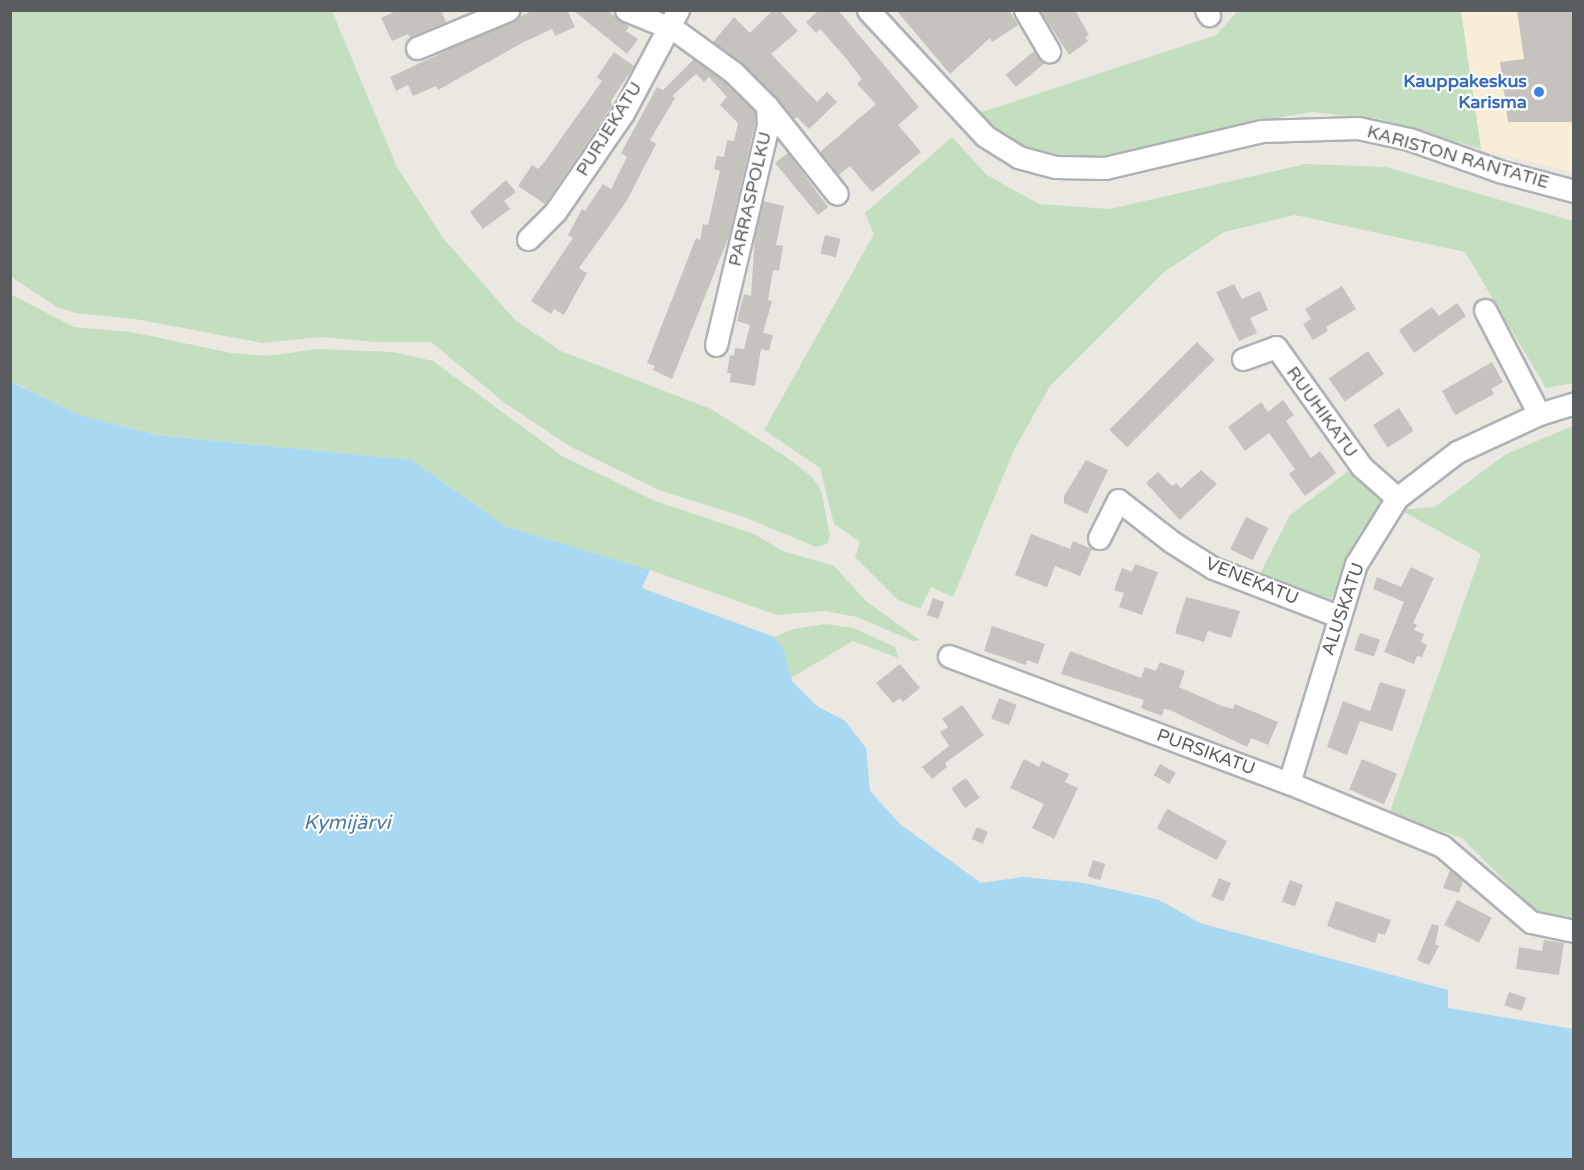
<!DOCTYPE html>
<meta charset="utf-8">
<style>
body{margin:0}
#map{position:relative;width:1584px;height:1170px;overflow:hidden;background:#eae8e1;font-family:"Varela Round",sans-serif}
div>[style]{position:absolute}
.commercial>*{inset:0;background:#f8eed8}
.green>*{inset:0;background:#c3dfc0}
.water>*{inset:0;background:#a9d8f3}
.building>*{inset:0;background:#c6c3be;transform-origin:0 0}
.roads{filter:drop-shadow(2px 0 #afb2b5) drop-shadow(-2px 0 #afb2b5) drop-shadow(0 2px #afb2b5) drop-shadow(0 -2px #afb2b5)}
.minor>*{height:21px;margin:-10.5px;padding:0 10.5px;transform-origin:10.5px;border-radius:10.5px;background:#fff}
.dots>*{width:16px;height:16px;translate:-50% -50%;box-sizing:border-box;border:3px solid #fff;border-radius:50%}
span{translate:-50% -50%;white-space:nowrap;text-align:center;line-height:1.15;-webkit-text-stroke:4.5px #fff;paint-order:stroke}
.shop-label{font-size:18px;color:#366cbe;font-weight:700}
.right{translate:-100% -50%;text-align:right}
.street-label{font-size:18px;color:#5a5d60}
.water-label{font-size:20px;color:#4a7ba2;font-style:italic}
.frame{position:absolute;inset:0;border:12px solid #5a5d60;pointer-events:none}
</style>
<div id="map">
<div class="commercial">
<i style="clip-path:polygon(1461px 11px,1573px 11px,1573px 172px,1481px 149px)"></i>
</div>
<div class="green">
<i style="clip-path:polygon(10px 11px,332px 11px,397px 167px,443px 238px,516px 321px,561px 351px,711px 409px,785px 456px,812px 477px,821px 490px,830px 536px,827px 544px,816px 547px,744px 517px,659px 490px,571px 447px,505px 403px,431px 342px,375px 342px,321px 337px,262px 343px,135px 319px,75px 313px,57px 307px,11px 277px)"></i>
<i style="clip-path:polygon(1238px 11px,1461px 11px,1481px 149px,1380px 119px,1312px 112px,1243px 124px,1116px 155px,1067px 157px,1018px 145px,976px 114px,1216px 35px)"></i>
<i style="clip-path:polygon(952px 137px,987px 175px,1039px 204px,1110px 209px,1306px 164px,1386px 167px,1573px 221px,1573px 383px,1546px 388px,1465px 252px,1295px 215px,1224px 232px,1163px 273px,1050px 386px,1014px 450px,953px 597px,931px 587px,920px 609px,898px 600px,855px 557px,860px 542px,834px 524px,820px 468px,764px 430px,874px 234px,865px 213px)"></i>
<i style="clip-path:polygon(10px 294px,74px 327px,131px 332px,231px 353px,266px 356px,318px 349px,393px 352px,433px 361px,562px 456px,655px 501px,754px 534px,783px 551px,834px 566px,866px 601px,920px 640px,913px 641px,857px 617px,825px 611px,777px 615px,650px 570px,505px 526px,412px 460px,159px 435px,79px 415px,11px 381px)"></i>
<i style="clip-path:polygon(1573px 426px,1573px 918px,1560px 920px,1535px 911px,1462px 838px,1389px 814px,1481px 554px,1400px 510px,1435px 507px,1506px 454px)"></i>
<i style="clip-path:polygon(1351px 469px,1385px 497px,1359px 534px,1331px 599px,1260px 574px,1290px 515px)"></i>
<i style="clip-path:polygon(826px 624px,854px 628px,895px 647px,898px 658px,853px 641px,791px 678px,783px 648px,774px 637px,794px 629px)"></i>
</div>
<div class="water">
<i style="clip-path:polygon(10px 381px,79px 415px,158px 435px,412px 460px,505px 526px,650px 570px,642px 588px,774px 637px,783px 648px,792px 681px,817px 706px,845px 721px,866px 748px,870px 791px,900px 824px,981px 883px,1023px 877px,1085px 883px,1159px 900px,1200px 923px,1448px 990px,1448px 1008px,1573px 1029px,1573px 1159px,11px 1159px)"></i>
</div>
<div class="building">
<i style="clip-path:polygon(398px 10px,441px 10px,446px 22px,410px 38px,408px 34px,392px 41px,381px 18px)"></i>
<i style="clip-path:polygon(534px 10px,567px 10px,575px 27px,555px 36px,552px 29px,522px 43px,438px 90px,436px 86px,413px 96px,408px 85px,396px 91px,390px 77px)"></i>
<i style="clip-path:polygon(573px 10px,607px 10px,629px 27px,626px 31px,638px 39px,627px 54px)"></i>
<i style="clip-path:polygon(773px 10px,779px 10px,798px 31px,771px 54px,817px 102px,827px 92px,837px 102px,809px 129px,797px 117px,794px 119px,742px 63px,713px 42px,734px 17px,750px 33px)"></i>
<i style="clip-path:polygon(819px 10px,838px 10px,919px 107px,898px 125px,921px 152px,872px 192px,850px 166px,839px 175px,820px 152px,876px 104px,857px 84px,862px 79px,844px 56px,820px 29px,816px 33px,806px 22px)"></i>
<i style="clip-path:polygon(896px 10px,1009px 10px,1018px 25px,992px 42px,990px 38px,950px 74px)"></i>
<i style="clip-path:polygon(1040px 10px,1075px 10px,1089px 35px,1085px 37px,1088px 41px,1069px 55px)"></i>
<i style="clip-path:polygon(1517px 10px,1574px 10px,1574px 122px,1508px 122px,1500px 62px,1524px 59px)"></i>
<i style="left:1034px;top:51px;width:16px;height:37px;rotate:50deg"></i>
<i style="clip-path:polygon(614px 52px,634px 66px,611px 101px,612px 106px,545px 204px,518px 186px,532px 165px,538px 169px,545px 161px,602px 81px,597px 77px)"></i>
<i style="clip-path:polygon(694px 59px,725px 82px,755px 112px,755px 124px,729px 236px,672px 379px,653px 370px,655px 366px,647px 363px,696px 238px,700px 240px,703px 224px,708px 225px,720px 171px,714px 169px,717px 156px,724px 157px,727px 140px,734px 141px,738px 123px,720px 105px,727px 97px,709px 77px,704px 82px,696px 74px,672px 96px,675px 98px,650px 140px,656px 144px,626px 202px,579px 268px,587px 273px,564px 315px,554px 309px,551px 314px,531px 301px,573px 238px,568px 235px,582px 209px,585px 211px,603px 184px,611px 189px,627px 157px,621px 153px,657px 87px,663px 90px)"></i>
<i style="clip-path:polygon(788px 153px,828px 207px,818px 215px,775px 163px)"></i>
<i style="clip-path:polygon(506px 180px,516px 192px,504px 201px,510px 209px,483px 229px,470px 212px)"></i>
<i style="clip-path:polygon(763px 201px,784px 206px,776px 245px,783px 246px,779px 271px,773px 270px,768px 300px,772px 301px,763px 333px,773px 335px,769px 351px,761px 349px,755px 386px,730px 382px,731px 373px,727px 373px,730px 355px,734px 356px,735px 348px,744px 349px,750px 325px,737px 321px,744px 294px,751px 296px,755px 235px)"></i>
<i style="left:825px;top:235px;width:16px;height:19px;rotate:14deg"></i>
<i style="clip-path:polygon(1234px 284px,1242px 299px,1260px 291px,1268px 310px,1250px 318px,1257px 333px,1239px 341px,1216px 292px)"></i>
<i style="clip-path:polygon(1342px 286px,1356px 309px,1326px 327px,1328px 331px,1313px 340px,1303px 324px,1311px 319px,1305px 309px)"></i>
<i style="clip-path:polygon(1457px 303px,1466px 316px,1414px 353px,1399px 330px,1432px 307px,1439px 316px)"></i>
<i style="left:1197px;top:342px;width:25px;height:124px;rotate:45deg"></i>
<i style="left:1368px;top:351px;width:28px;height:48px;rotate:55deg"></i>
<i style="clip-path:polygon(1492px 362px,1503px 382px,1491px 389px,1494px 394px,1455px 415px,1442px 391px)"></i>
<i style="clip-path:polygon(1283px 400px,1294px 415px,1286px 421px,1311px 458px,1320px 451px,1336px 473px,1305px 496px,1289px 474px,1295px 469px,1269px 433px,1245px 451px,1228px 427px,1261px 402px,1268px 412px)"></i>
<i style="left:1399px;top:408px;width:27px;height:31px;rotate:57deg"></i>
<i style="clip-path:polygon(1086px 460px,1108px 470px,1087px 514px,1064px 503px,1064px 496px)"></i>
<i style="clip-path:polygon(1201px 470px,1217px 484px,1180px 520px,1146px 483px,1158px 472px,1172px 486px,1176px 483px,1181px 488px)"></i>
<i style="left:1246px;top:517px;width:25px;height:36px;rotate:26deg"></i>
<i style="clip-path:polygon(1031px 534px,1070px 549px,1073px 541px,1092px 549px,1080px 576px,1055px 566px,1047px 587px,1015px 575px)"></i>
<i style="clip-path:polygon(1135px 564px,1158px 572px,1142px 615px,1119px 607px,1124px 593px,1114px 590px,1122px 568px,1132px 572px)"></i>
<i style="clip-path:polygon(1411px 567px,1434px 578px,1413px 623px,1417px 625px,1414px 630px,1424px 634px,1421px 642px,1427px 645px,1422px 657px,1417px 656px,1414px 664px,1384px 652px,1404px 602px,1373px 589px,1377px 577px,1401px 587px)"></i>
<i style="clip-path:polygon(1186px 597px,1240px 611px,1231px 638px,1208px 631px,1204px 642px,1175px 633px)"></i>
<i style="left:933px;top:598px;width:12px;height:18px;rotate:20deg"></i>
<i style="clip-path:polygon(992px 626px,1045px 644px,1038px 664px,1027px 660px,1026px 665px,984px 651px)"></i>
<i style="left:1360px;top:633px;width:21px;height:18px;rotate:19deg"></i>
<i style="clip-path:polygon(1070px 651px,1141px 678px,1145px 667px,1156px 671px,1160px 662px,1185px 671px,1179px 687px,1222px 706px,1233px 709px,1235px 704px,1278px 722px,1268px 745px,1251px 738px,1247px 747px,1170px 710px,1164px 709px,1162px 716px,1141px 708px,1144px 700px,1061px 674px)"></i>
<i style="clip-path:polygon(900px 664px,920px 688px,903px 702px,900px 698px,893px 703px,876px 683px)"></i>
<i style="clip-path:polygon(1380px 682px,1406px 690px,1392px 731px,1360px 721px,1347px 755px,1327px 747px,1343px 701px,1370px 711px)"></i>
<i style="left:999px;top:698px;width:19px;height:22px;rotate:21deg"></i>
<i style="clip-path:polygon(962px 705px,984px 735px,945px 763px,947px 767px,932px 779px,922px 767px,949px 746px,940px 732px,948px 727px,942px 719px)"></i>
<i style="clip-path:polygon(1024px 759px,1039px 767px,1042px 761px,1069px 774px,1065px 782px,1078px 788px,1054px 839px,1032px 828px,1044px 804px,1010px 788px)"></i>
<i style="left:1362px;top:759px;width:38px;height:33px;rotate:23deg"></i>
<i style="left:1160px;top:764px;width:18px;height:13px;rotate:29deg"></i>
<i style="left:966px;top:778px;width:24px;height:18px;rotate:55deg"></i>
<i style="left:1167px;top:809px;width:68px;height:22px;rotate:28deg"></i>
<i style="left:977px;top:827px;width:12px;height:13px;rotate:24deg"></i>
<i style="left:1093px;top:860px;width:13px;height:17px;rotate:18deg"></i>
<i style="clip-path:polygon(1450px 870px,1463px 881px,1459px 893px,1443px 888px)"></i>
<i style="left:1219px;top:878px;width:13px;height:20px;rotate:23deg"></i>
<i style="left:1290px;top:880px;width:14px;height:23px;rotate:21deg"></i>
<i style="left:1457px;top:900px;width:39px;height:28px;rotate:27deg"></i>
<i style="clip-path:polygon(1336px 901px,1391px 920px,1385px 935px,1378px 933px,1375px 943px,1327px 926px)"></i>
<i style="clip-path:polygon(1432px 924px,1439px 926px,1435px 944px,1439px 946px,1429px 965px,1417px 960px)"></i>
<i style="clip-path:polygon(1544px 940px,1564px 943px,1559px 975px,1516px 969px,1519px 947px,1542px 951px)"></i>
<i style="left:1509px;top:992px;width:18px;height:14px;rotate:19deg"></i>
</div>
<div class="roads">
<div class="minor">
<i style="left:626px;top:10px;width:53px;rotate:22.2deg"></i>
<i style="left:675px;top:30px;width:72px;rotate:35.9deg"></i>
<i style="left:733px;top:72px;width:48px;rotate:45deg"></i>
<i style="left:767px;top:106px;width:19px;rotate:87deg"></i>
<i style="left:768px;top:125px;width:226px;rotate:103.3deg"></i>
<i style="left:868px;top:10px;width:172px;rotate:47.1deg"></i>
<i style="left:985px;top:136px;width:39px;rotate:32deg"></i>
<i style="left:1018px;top:157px;width:39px;rotate:15deg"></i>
<i style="left:1056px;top:167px;width:49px;rotate:1.2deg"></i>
<i style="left:1105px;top:168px;width:160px;rotate:-13.3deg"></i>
<i style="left:1261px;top:131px;width:97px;rotate:-1.8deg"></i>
<i style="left:1358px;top:128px;width:52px;rotate:12.2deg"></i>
<i style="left:1409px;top:139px;width:96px;rotate:19.6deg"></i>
<i style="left:1499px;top:171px;width:78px;rotate:14.9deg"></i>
<i style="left:1025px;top:10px;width:48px;rotate:59.7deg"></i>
<i style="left:1206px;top:10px;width:6px;rotate:59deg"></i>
<i style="left:417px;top:48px;width:99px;rotate:-22.7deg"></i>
<i style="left:767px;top:106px;width:112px;rotate:51.5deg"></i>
<i style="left:528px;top:239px;width:38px;rotate:-45deg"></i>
<i style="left:555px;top:212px;width:120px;rotate:-55.5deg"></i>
<i style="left:623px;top:113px;width:117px;rotate:-61.9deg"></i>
<i style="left:1485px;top:310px;width:117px;rotate:62.6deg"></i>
<i style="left:1243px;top:359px;width:35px;rotate:-20deg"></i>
<i style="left:1276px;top:347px;width:148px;rotate:54.4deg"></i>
<i style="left:1362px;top:467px;width:47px;rotate:41.5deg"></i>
<i style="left:1099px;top:538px;width:42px;rotate:-63.4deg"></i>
<i style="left:1118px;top:500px;width:68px;rotate:37.9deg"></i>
<i style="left:1172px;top:542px;width:49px;rotate:32.4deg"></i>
<i style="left:1213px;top:568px;width:134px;rotate:21deg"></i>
<i style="left:949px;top:656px;width:363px;rotate:20.5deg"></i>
<i style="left:1289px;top:783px;width:165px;rotate:22.4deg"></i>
<i style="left:1442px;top:846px;width:117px;rotate:40.5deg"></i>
<i style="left:1531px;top:922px;width:44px;rotate:11.8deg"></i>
<i style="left:1289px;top:783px;width:229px;rotate:-73deg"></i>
<i style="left:1356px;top:564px;width:78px;rotate:-58.2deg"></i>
<i style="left:1397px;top:498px;width:76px;rotate:-37.5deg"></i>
<i style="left:1457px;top:452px;width:90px;rotate:-24.9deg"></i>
<i style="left:1539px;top:414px;width:37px;rotate:-17deg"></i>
</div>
</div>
<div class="dots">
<i style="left:1539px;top:92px;background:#3f7fe0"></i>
</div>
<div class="shop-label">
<span class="right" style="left:1527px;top:92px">Kauppakeskus<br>Karisma</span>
</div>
<div class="street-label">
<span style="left:609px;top:129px;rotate:-58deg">PURJEKATU</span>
<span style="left:1458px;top:157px;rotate:16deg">KARISTON RANTATIE</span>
<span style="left:750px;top:199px;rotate:-77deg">PARRASPOLKU</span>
<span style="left:1322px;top:412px;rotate:54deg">RUUHIKATU</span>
<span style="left:1252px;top:581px;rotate:22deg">VENEKATU</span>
<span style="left:1343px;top:609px;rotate:-71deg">ALUSKATU</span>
<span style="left:1206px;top:752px;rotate:20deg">PURSIKATU</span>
</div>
<div class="water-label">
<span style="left:347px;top:823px">Kymijärvi</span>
</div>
<div class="frame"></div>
</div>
